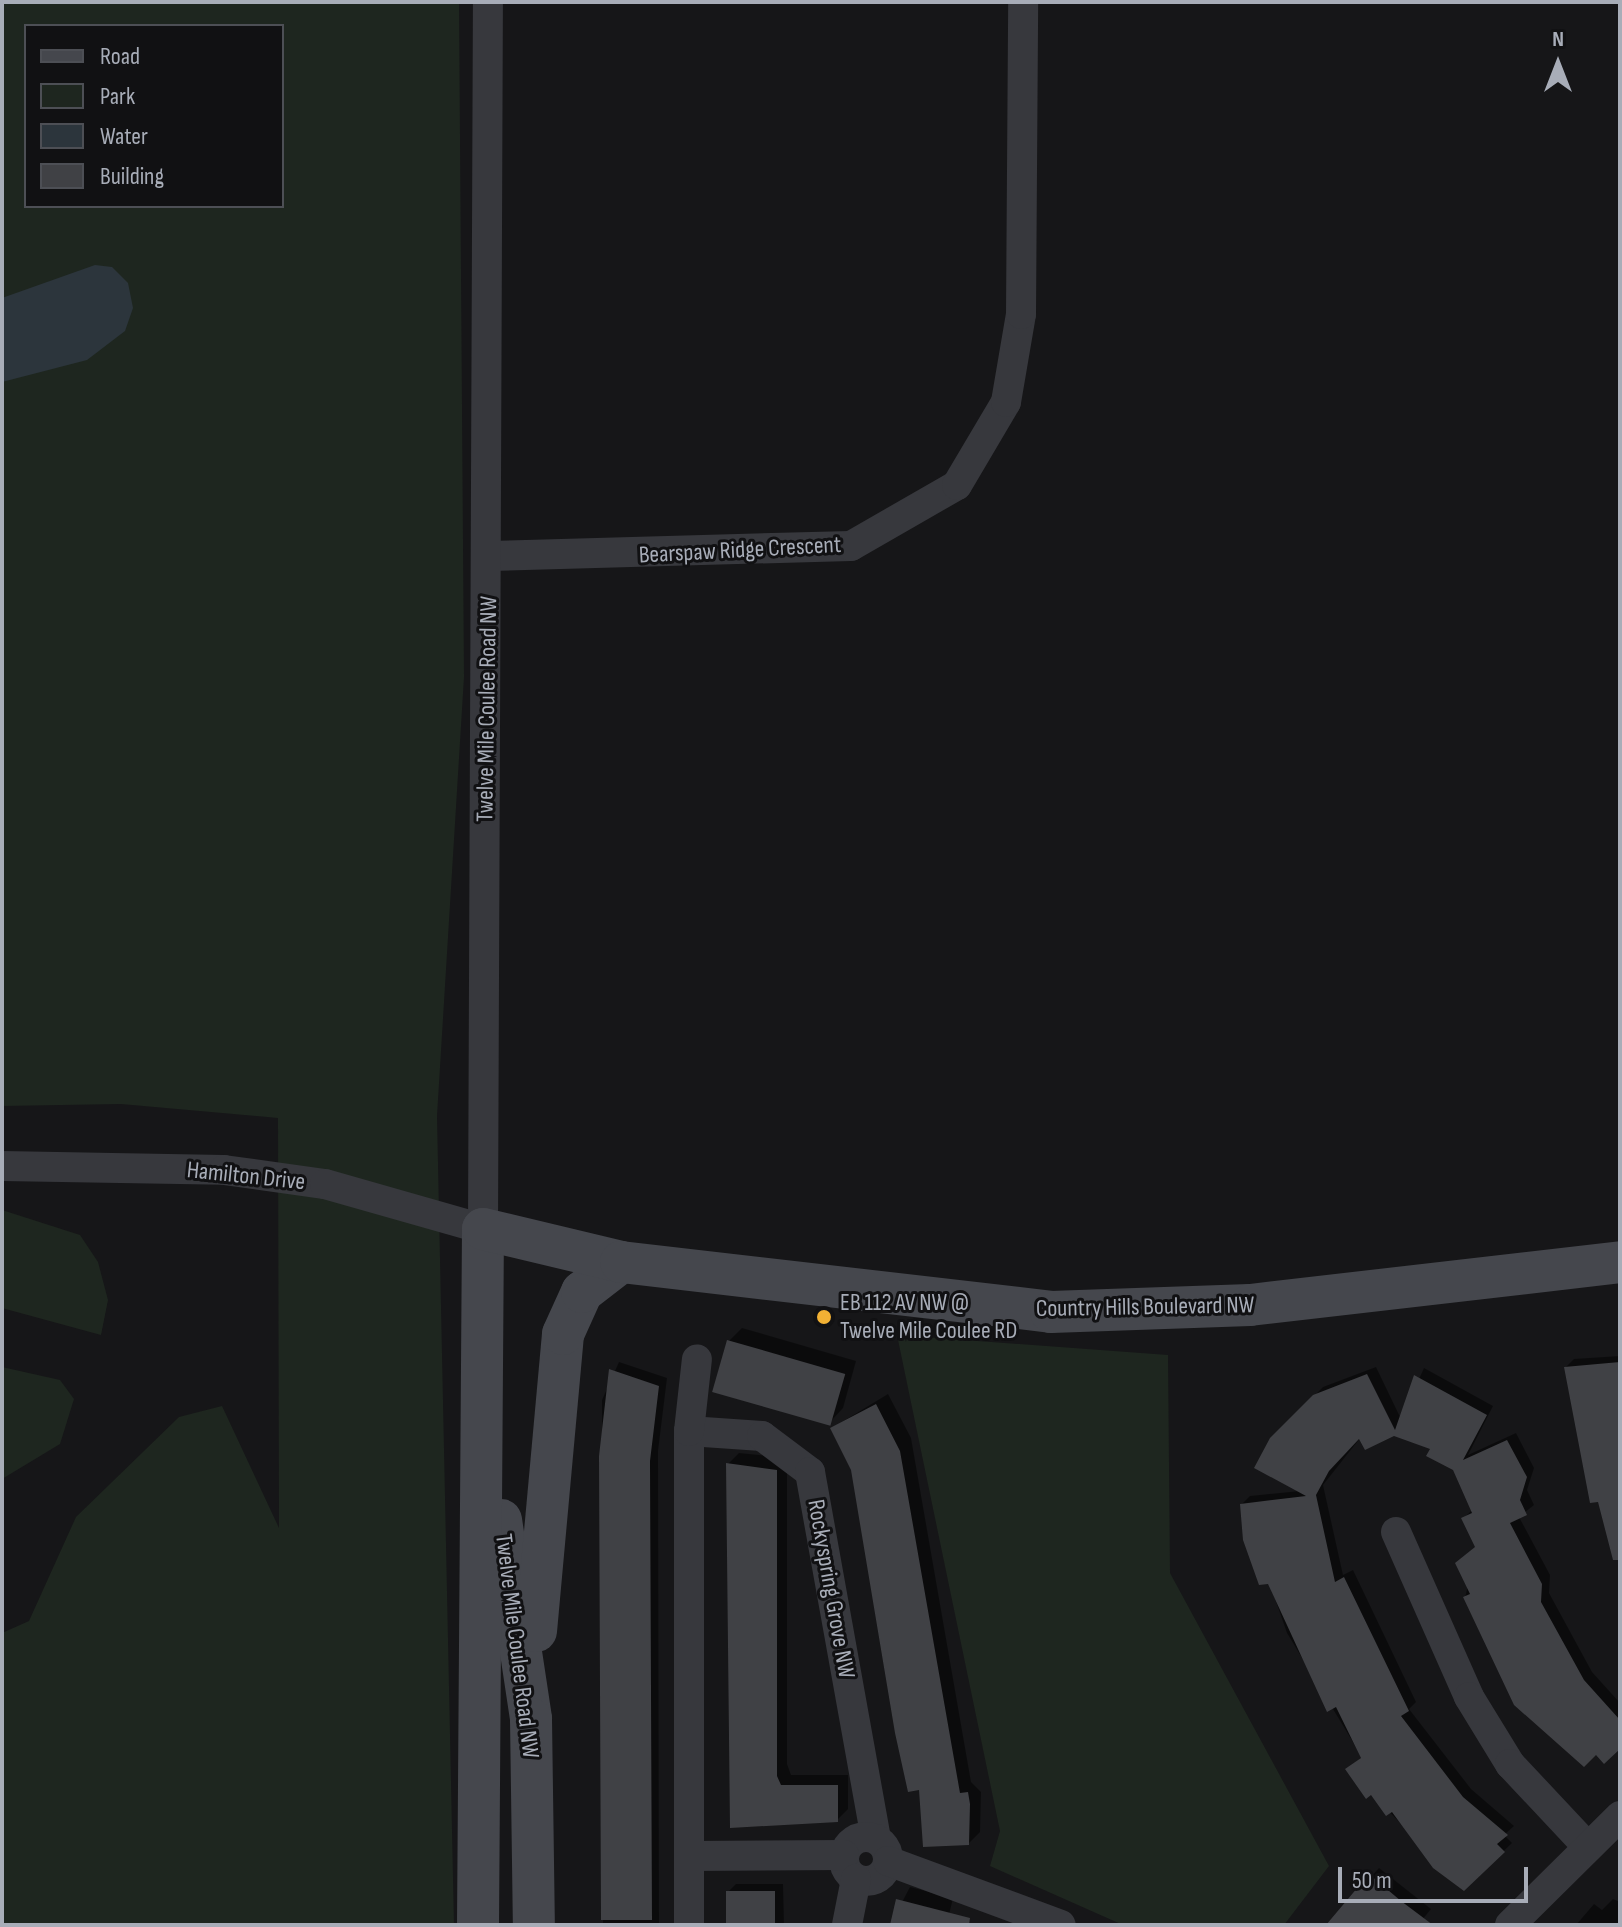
<!DOCTYPE html>
<style>
body{margin:0}
#map{position:relative;width:1622px;height:1927px;overflow:hidden;background:#161618;font-family:"Sofia Sans Condensed",sans-serif}
div>[style]{position:absolute}
.green>*{inset:0;background:#1e261f}
.water>*{inset:0;background:#2c353c}
.shadow>*{inset:0;background:#0007}
.building>*{inset:0;background:#404145;transform-origin:0 0}
.street>*{height:30px;margin:-15px;padding:0 15px;transform-origin:15px;border-radius:15px;background:#37383d}
.street>.ring{margin:-15px;padding:0;box-sizing:content-box;background:none;border:30px solid #37383d;border-radius:50%}
.secondary>*{height:42px;margin:-21px;padding:0 21px;transform-origin:21px;border-radius:21px;background:#45474d}
.dots>*{width:22px;height:22px;translate:-50% -50%;box-sizing:border-box;border:4px solid #111113;border-radius:50%}
span{translate:-50% -50%;white-space:nowrap;text-align:center;line-height:1.15;-webkit-text-stroke:6px #111113;paint-order:stroke}
.street-label{font-size:24px;color:#a8adb8}
.poi-label{font-size:24px;color:#a8adb8}
.left{translate:0 -50%;text-align:left}
.frame{position:absolute;inset:0;border:4px solid #a8adb8;pointer-events:none}
.legend{position:absolute;left:24px;top:24px;width:260px;height:184px;box-sizing:border-box;background:#111113;border:2px solid #4d4f55;margin:0;padding:10px 14px;list-style:none;font-size:24px;color:#a8adb8}
.legend li{display:flex;align-items:center;gap:16px;height:40px}
.legend b{width:40px;border:2px solid #4d4f55}
.north{position:absolute;left:1518px;top:24px;width:80px;height:80px;-webkit-text-stroke:6px #111113;paint-order:stroke;rotate:0deg;font-size:22px;font-weight:700;line-height:32px;text-align:center;color:#a8adb8}
.north::after{content:'';display:block;margin:auto;width:28px;height:36px;background:#a8adb8;clip-path:polygon(50% 0,100% 100%,50% 72%,0 100%)}
.scale{position:absolute;left:1338px;top:1867px;width:190px;height:36px;box-sizing:border-box;border:4px solid #a8adb8;border-top:0;padding-left:10px;font-size:24px;line-height:28px;white-space:nowrap;color:#a8adb8;-webkit-text-stroke:6px #111113;paint-order:stroke}
</style>
<div id="map">
<div class="green">
<i style="clip-path:polygon(evenodd,2px 2px,459px 2px,464px 677px,437px 1116px,454px 1925px,2px 1925px,2px 1633px,29px 1621px,76px 1517px,179px 1417px,222px 1406px,279px 1528px,278px 1118px,121px 1104px,2px 1106px,2px 2px,26px 26px,282px 26px,282px 206px,26px 206px,26px 26px)"></i>
<i style="clip-path:polygon(2px 1210px,80px 1235px,98px 1262px,108px 1300px,101px 1335px,2px 1308px)"></i>
<i style="clip-path:polygon(897px 1335px,1168px 1355px,1170px 1573px,1329px 1866px,1284px 1925px,1123px 1925px,990px 1866px,1000px 1831px)"></i>
<i style="clip-path:polygon(2px 1367px,60px 1380px,74px 1399px,60px 1444px,2px 1479px)"></i>
</div>
<div class="water">
<i style="clip-path:polygon(95px 265px,112px 267px,128px 283px,133px 308px,125px 331px,87px 360px,2px 382px,2px 298px)"></i>
</div>
<div class="shadow">
<i style="clip-path:polygon(742px 1328px,856px 1361px,843px 1408px,831px 1421px,729px 1341px)"></i>
<i style="clip-path:polygon(1620px 1356px,1620px 1557px,1566px 1367px,1574px 1359px)"></i>
<i style="clip-path:polygon(619px 1362px,667px 1378px,658px 1451px,659px 1925px,603px 1925px,602px 1400px)"></i>
<i style="clip-path:polygon(1376px 1367px,1401px 1419px,1424px 1368px,1493px 1406px,1468px 1455px,1516px 1433px,1534px 1468px,1527px 1490px,1534px 1505px,1519px 1517px,1550px 1575px,1549px 1593px,1592px 1672px,1620px 1703px,1620px 1746px,1465px 1598px,1477px 1546px,1464px 1518px,1473px 1509px,1454px 1469px,1433px 1448px,1394px 1434px,1361px 1437px,1323px 1485px,1343px 1575px,1353px 1570px,1416px 1702px,1409px 1709px,1471px 1789px,1514px 1826px,1504px 1835px,1512px 1843px,1464px 1889px,1348px 1769px,1362px 1757px,1287px 1633px,1242px 1504px,1250px 1496px,1300px 1491px,1272px 1439px,1323px 1387px)"></i>
<i style="clip-path:polygon(888px 1394px,911px 1438px,971px 1782px,981px 1792px,980px 1832px,969px 1843px,920px 1788px,853px 1470px,832px 1428px)"></i>
<i style="clip-path:polygon(739px 1453px,787px 1458px,787px 1764px,791px 1775px,848px 1775px,848px 1809px,837px 1820px,732px 1826px,728px 1464px)"></i>
<i style="clip-path:polygon(1379px 1868px,1431px 1909px,1418px 1925px,1327px 1925px)"></i>
<i style="clip-path:polygon(736px 1884px,783px 1884px,784px 1925px,728px 1925px,728px 1892px)"></i>
<i style="clip-path:polygon(910px 1887px,953px 1898px,949px 1915px,957px 1925px,890px 1925px)"></i>
<i style="clip-path:polygon(1613px 1899px,1620px 1902px,1620px 1925px,1576px 1925px,1594px 1904px,1602px 1910px)"></i>
</div>
<div class="building">
<i style="left:727px;top:1340px;width:123px;height:54px;rotate:16deg"></i>
<i style="clip-path:polygon(1620px 1362px,1620px 1560px,1613px 1560px,1598px 1502px,1590px 1503px,1564px 1367px)"></i>
<i style="clip-path:polygon(609px 1369px,659px 1386px,650px 1461px,652px 1920px,601px 1920px,599px 1456px)"></i>
<i style="clip-path:polygon(1367px 1374px,1395px 1430px,1414px 1375px,1487px 1415px,1463px 1460px,1507px 1440px,1527px 1477px,1520px 1500px,1527px 1515px,1510px 1523px,1542px 1584px,1541px 1602px,1584px 1680px,1620px 1720px,1620px 1749px,1604px 1764px,1596px 1755px,1584px 1767px,1514px 1705px,1463px 1597px,1470px 1594px,1455px 1563px,1475px 1547px,1461px 1518px,1472px 1513px,1453px 1470px,1426px 1456px,1430px 1449px,1394px 1436px,1365px 1450px,1359px 1439px,1329px 1471px,1316px 1495px,1335px 1582px,1344px 1577px,1409px 1711px,1401px 1716px,1463px 1797px,1508px 1835px,1497px 1844px,1505px 1852px,1464px 1891px,1433px 1868px,1392px 1812px,1386px 1816px,1371px 1795px,1366px 1799px,1345px 1769px,1361px 1758px,1336px 1707px,1327px 1712px,1268px 1584px,1259px 1585px,1243px 1540px,1240px 1504px,1306px 1496px,1254px 1468px,1270px 1438px,1313px 1395px)"></i>
<i style="clip-path:polygon(876px 1404px,900px 1451px,960px 1793px,968px 1792px,970px 1804px,969px 1845px,923px 1847px,919px 1790px,908px 1792px,895px 1733px,851px 1470px,830px 1428px)"></i>
<i style="clip-path:polygon(726px 1463px,777px 1470px,777px 1776px,781px 1785px,838px 1785px,838px 1822px,730px 1828px)"></i>
<i style="clip-path:polygon(1369px 1874px,1401px 1901px,1433px 1925px,1326px 1925px)"></i>
<i style="left:726px;top:1891px;width:49px;height:34px"></i>
<i style="clip-path:polygon(896px 1899px,970px 1918px,969px 1925px,890px 1925px)"></i>
</div>
<div class="street">
<i style="left:489px;top:556px;width:362px;rotate:-1.6deg"></i>
<i style="left:851px;top:546px;width:122px;rotate:-29.9deg"></i>
<i style="left:957px;top:485px;width:96px;rotate:-59.4deg"></i>
<i style="left:1006px;top:402px;width:89px;rotate:-80.3deg"></i>
<i style="left:1021px;top:314px;width:312px;rotate:-89.6deg"></i>
<i style="left:2px;top:1166px;width:222px;rotate:1deg"></i>
<i style="left:224px;top:1170px;width:102px;rotate:7.9deg"></i>
<i style="left:325px;top:1184px;width:164px;rotate:15.9deg"></i>
<i style="left:483px;top:1229px;width:1227px;rotate:-89.77deg"></i>
<i style="left:689px;top:1431px;width:73px;rotate:3.9deg"></i>
<i style="left:762px;top:1436px;width:60px;rotate:36.9deg"></i>
<i style="left:810px;top:1472px;width:373px;rotate:79.8deg"></i>
<i style="left:1396px;top:1532px;width:180px;rotate:66.1deg"></i>
<i style="left:1469px;top:1697px;width:79px;rotate:58.5deg"></i>
<i style="left:1510px;top:1764px;width:112px;rotate:46.8deg"></i>
<i class="ring" style="left:844px;top:1837px;width:14px;height:14px"></i>
<i style="left:690px;top:1856px;width:154px;rotate:-0.4deg"></i>
<i style="left:888px;top:1861px;width:184px;rotate:20.3deg"></i>
<i style="left:689px;top:1925px;width:494px;rotate:-90deg"></i>
<i style="left:689px;top:1431px;width:72px;rotate:-83.7deg"></i>
<i style="left:847px;top:1925px;width:47px;rotate:-78.9deg"></i>
<i style="left:1510px;top:1925px;width:155px;rotate:-44.7deg"></i>
</div>
<div class="secondary">
<i style="left:501px;top:1520px;width:201px;rotate:81.4deg"></i>
<i style="left:531px;top:1719px;width:206px;rotate:89.2deg"></i>
<i style="left:536px;top:1631px;width:298px;rotate:-84.8deg"></i>
<i style="left:563px;top:1334px;width:46px;rotate:-65.7deg"></i>
<i style="left:582px;top:1292px;width:49px;rotate:-37.6deg"></i>
<i style="left:478px;top:1925px;width:696px;rotate:-89.59deg"></i>
<i style="left:483px;top:1229px;width:142px;rotate:13.4deg"></i>
<i style="left:621px;top:1262px;width:433px;rotate:6.6deg"></i>
<i style="left:1051px;top:1312px;width:199px;rotate:-2deg"></i>
<i style="left:1250px;top:1305px;width:372px;rotate:-6.6deg"></i>
</div>
<div class="dots">
<i style="left:824px;top:1317px;background:#f2b134"></i>
</div>
<div class="street-label">
<span style="left:740px;top:550px;rotate:-3deg">Bearspaw Ridge Crescent</span>
<span style="left:487px;top:709px;rotate:-89deg">Twelve Mile Coulee Road NW</span>
<span style="left:246px;top:1176px;rotate:6deg">Hamilton Drive</span>
<span style="left:1145px;top:1307px;rotate:-1deg">Country Hills Boulevard NW</span>
<span style="left:831px;top:1589px;rotate:80deg">Rockyspring Grove NW</span>
<span style="left:517px;top:1646px;rotate:83deg">Twelve Mile Coulee Road NW</span>
</div>
<div class="poi-label">
<span class="left" style="left:840px;top:1317px">EB 112 AV NW @<br>Twelve Mile Coulee RD</span>
</div>
<div class="frame"></div>
<ul class="legend">
<li><b style="height:10px;background:#45474d"></b>Road</li>
<li><b style="height:22px;background:#1e261f"></b>Park</li>
<li><b style="height:22px;background:#2c353c"></b>Water</li>
<li><b style="height:22px;background:#404145"></b>Building</li>
</ul>
<div class="north">N</div>
<div class="scale">50 m</div>
</div>
